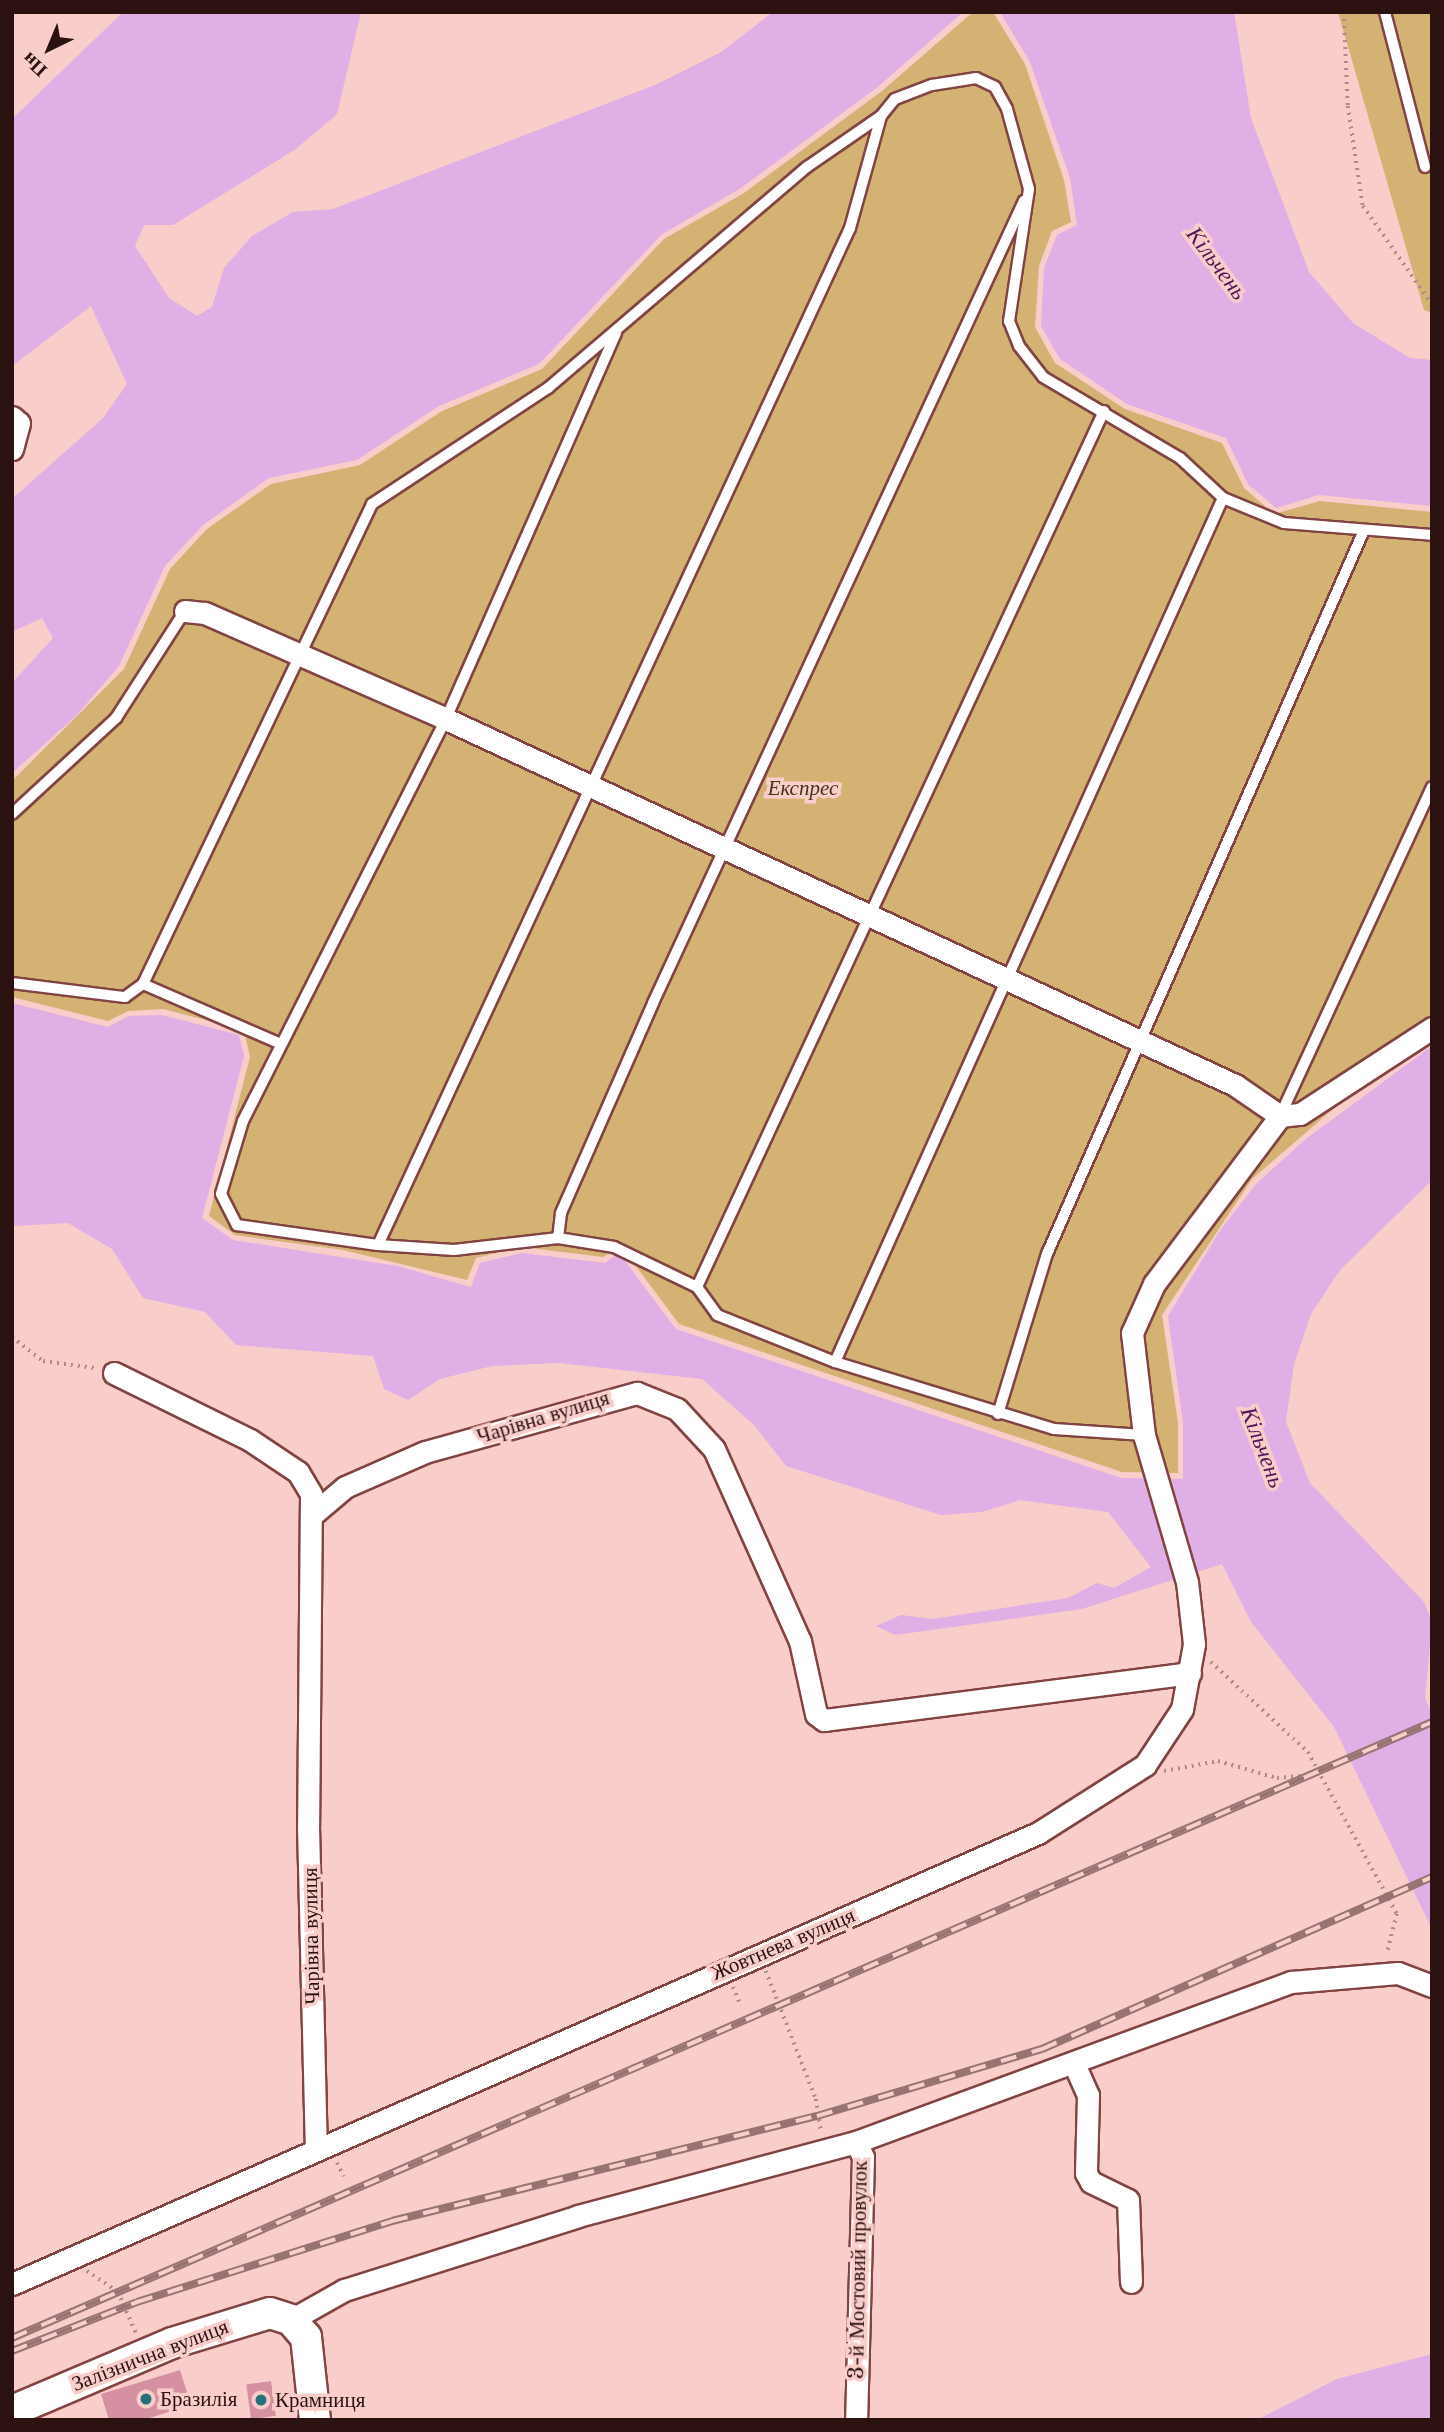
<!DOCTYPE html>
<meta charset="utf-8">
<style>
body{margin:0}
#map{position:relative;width:1444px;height:2432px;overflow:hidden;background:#f9cdca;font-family:"Libre Baskerville",serif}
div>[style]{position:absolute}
.green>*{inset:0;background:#d3b273}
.water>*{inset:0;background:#dfafe5}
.building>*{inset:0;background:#d591a2;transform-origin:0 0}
.path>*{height:3.5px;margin-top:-1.75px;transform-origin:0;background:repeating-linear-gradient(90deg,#af8a88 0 2px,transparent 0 7px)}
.roads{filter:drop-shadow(2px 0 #814442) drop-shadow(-2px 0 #814442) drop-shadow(0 2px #814442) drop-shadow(0 -2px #814442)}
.lane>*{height:10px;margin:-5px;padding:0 5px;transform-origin:5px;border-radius:5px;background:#fff}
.street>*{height:21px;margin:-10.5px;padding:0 10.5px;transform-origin:10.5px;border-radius:10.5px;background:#fff}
.secondary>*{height:30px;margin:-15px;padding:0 15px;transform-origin:15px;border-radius:15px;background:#fff}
.rail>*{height:8px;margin-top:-4px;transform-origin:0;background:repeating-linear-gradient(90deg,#f9cdca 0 16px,#977472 0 32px);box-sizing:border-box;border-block:2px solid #977472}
.dots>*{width:19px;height:19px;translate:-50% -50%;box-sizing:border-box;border:4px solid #f9cdca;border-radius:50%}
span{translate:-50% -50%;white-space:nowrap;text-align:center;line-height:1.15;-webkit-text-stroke:7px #f9cdca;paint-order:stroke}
.park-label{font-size:21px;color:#423417;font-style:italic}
.street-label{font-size:21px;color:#2b1211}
.poi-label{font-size:21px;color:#2b1211}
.left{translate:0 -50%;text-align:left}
.water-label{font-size:23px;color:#501757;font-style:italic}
.frame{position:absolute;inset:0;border:14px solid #2b1211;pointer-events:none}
.north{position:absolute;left:14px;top:14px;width:70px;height:70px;-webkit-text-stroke:5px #f9cdca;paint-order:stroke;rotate:223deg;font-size:19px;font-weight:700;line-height:28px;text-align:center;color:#2b1211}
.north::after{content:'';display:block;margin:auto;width:24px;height:32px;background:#2b1211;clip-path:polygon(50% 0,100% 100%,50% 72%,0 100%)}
</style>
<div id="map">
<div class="green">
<i style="clip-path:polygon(973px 12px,993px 12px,1025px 64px,1064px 180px,1071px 222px,1052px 231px,1039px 266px,1035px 327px,1055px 363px,1125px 409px,1222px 443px,1244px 488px,1274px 514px,1320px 501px,1432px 512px,1432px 1039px,1347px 1097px,1252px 1179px,1162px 1315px,1178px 1423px,1178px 1473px,1122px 1472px,679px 1324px,621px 1246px,603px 1257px,522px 1247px,476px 1258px,467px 1280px,343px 1250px,235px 1235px,209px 1216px,250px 1057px,244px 1030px,163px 1009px,128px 1011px,108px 1021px,12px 997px,12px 781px,124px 669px,170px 569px,207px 529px,271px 484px,360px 465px,442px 411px,542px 369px,664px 239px,744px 193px,882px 91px)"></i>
<i style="clip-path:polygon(1338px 12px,1432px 12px,1432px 313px,1424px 310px)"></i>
</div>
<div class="water">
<i style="clip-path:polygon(123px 12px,361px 12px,337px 114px,296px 149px,173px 225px,144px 225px,135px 246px,169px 298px,197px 316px,212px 307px,224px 268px,252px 236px,293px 212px,333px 209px,655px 85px,721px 52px,773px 12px,963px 12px,879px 86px,741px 188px,661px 235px,539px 364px,439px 406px,357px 460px,269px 478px,203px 525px,165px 566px,119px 666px,76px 716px,12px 773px,12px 683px,53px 638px,42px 618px,12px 632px,12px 499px,103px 418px,127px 384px,91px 306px,12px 366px,12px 119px)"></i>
<i style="clip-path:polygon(1000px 12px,1234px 12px,1251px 118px,1309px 272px,1353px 323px,1410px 358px,1432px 360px,1432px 506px,1319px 495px,1276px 508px,1248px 484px,1226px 438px,1127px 404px,1060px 359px,1041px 326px,1044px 268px,1057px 235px,1077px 225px,1070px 178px,1030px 62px)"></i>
<i style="clip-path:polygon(12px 1003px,108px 1027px,129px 1016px,162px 1015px,239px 1035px,244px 1056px,202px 1218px,233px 1240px,397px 1266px,471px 1287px,480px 1263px,522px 1253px,605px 1263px,619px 1253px,676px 1329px,1121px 1478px,1183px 1479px,1183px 1422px,1168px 1316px,1221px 1229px,1257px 1183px,1307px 1138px,1432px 1046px,1432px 1180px,1340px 1270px,1311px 1314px,1294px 1364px,1286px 1422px,1310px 1483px,1424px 1602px,1432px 1622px,1425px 1699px,1432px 1712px,1432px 1929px,1334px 1727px,1251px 1622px,1222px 1564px,1082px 1609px,895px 1635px,876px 1626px,901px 1615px,933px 1619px,1068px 1598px,1097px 1583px,1114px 1588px,1151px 1567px,1108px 1512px,1020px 1500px,982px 1512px,941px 1515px,786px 1466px,754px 1425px,702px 1379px,559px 1363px,492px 1366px,440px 1379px,408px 1400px,384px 1389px,373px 1356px,236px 1345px,205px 1312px,143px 1298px,112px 1249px,68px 1223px,12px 1226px)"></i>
<i style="clip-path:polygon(1432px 2354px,1432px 2420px,1257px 2420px,1337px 2379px)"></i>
</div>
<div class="building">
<i style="clip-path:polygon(180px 2370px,191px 2405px,143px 2420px,109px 2420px,101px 2394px)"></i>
<i style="left:271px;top:2381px;width:35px;height:25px;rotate:82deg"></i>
</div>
<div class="path">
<i style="left:1344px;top:12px;width:94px;rotate:87.6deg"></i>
<i style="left:1348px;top:106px;width:101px;rotate:81.5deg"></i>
<i style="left:1363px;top:206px;width:120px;rotate:54.9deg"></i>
<i style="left:12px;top:1337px;width:39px;rotate:38deg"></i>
<i style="left:43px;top:1361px;width:52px;rotate:7.7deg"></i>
<i style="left:1211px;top:1662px;width:132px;rotate:42.9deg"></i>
<i style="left:1308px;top:1752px;width:185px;rotate:61.2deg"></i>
<i style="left:1397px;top:1914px;width:41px;rotate:104deg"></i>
<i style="left:1164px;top:1771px;width:55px;rotate:-10.5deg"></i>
<i style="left:1218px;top:1761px;width:61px;rotate:16.1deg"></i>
<i style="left:1277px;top:1778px;width:32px;rotate:-5deg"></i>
<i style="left:1309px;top:1775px;width:134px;rotate:-23.3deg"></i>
<i style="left:766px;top:1971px;width:137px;rotate:68.7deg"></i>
<i style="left:816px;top:2099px;width:33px;rotate:81deg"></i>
<i style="left:733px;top:1987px;width:21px;rotate:67deg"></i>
<i style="left:337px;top:2163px;width:15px;rotate:62deg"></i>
<i style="left:87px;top:2271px;width:37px;rotate:34deg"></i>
<i style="left:118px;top:2292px;width:45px;rotate:66.3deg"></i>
</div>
<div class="roads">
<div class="lane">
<i style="left:1385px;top:12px;width:160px;rotate:75.5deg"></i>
<i style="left:616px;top:333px;width:422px;rotate:113.8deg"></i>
<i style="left:446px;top:719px;width:450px;rotate:116.8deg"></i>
<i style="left:243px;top:1121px;width:76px;rotate:106.8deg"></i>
<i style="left:221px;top:1194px;width:35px;rotate:63deg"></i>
<i style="left:237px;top:1225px;width:142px;rotate:8.1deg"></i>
<i style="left:378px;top:1245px;width:76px;rotate:3.8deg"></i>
<i style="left:454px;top:1250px;width:105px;rotate:-6.6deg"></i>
<i style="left:558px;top:1238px;width:57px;rotate:9.1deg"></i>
<i style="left:614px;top:1247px;width:92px;rotate:25.7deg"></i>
<i style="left:697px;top:1287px;width:34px;rotate:54deg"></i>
<i style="left:717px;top:1315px;width:127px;rotate:21.7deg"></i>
<i style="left:835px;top:1362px;width:229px;rotate:17deg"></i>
<i style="left:1054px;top:1429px;width:90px;rotate:3.8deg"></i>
<i style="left:12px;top:814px;width:142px;rotate:-42.7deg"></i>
<i style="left:116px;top:718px;width:127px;rotate:-57.2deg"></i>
<i style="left:12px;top:983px;width:114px;rotate:7.1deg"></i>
<i style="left:125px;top:997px;width:22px;rotate:-36deg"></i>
<i style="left:143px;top:984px;width:148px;rotate:23.5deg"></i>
<i style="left:143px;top:984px;width:532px;rotate:-64.49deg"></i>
<i style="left:372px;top:504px;width:211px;rotate:-33.4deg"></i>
<i style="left:548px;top:388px;width:340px;rotate:-40.5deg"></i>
<i style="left:807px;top:167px;width:90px;rotate:-34.6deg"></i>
<i style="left:881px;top:116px;width:22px;rotate:-51deg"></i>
<i style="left:895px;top:99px;width:40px;rotate:-21deg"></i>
<i style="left:932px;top:85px;width:45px;rotate:-9deg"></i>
<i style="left:976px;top:78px;width:21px;rotate:25deg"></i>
<i style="left:995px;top:87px;width:25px;rotate:61deg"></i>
<i style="left:1007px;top:109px;width:83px;rotate:74.6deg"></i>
<i style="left:1029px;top:189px;width:134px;rotate:98.6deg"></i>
<i style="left:1009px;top:321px;width:27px;rotate:68deg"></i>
<i style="left:1019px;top:346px;width:39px;rotate:52deg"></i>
<i style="left:1043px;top:377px;width:159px;rotate:30.6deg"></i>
<i style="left:1180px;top:458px;width:59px;rotate:42.9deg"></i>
<i style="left:1223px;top:498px;width:66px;rotate:22.3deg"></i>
<i style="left:1284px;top:523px;width:148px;rotate:4.6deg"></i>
<i style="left:1280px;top:1116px;width:362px;rotate:-65.2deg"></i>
<i style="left:558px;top:1238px;width:25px;rotate:-83deg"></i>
<i style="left:561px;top:1213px;width:229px;rotate:-66.3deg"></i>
<i style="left:653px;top:1003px;width:884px;rotate:-65.18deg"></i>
<i style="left:378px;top:1245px;width:1121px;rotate:-65.1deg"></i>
<i style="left:850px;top:228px;width:116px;rotate:-74.5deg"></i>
<i style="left:697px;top:1287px;width:966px;rotate:-65.08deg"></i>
<i style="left:835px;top:1362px;width:947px;rotate:-65.82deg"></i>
<i style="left:998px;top:1414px;width:167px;rotate:-73deg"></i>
<i style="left:1047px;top:1254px;width:790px;rotate:-66.35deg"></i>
</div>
<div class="street">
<i style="left:12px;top:417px;width:9px;rotate:41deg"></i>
<i style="left:19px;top:423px;width:27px;rotate:105deg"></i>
<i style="left:185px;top:611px;width:20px;rotate:6deg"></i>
<i style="left:205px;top:613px;width:263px;rotate:23.7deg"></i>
<i style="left:446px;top:719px;width:870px;rotate:24.89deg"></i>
<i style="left:1235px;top:1085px;width:55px;rotate:34.6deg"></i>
<i style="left:1280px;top:1116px;width:20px;rotate:-6deg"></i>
<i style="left:1300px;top:1114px;width:158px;rotate:-33.1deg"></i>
<i style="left:114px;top:1373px;width:152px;rotate:26.2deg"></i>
<i style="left:250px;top:1440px;width:58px;rotate:33.7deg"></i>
<i style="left:298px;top:1472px;width:26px;rotate:59deg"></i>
<i style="left:311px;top:1494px;width:332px;rotate:90.5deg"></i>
<i style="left:308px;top:1826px;width:321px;rotate:88.6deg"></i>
<i style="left:312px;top:1515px;width:43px;rotate:-40.3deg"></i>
<i style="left:345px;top:1487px;width:87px;rotate:-23.6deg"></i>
<i style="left:425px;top:1452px;width:220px;rotate:-15.6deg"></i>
<i style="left:637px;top:1393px;width:43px;rotate:21.8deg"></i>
<i style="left:677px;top:1409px;width:54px;rotate:47.2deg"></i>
<i style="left:714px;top:1449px;width:210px;rotate:65.9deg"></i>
<i style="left:800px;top:1641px;width:75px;rotate:77.6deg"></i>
<i style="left:816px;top:1714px;width:10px;rotate:37deg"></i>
<i style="left:824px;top:1720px;width:369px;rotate:-7.3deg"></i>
<i style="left:1075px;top:2066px;width:32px;rotate:66deg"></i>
<i style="left:1088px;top:2095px;width:78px;rotate:91.5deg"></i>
<i style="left:1086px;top:2173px;width:10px;rotate:61deg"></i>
<i style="left:1091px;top:2182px;width:41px;rotate:25.9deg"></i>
<i style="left:1128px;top:2200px;width:82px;rotate:87.9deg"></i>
<i style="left:856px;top:2142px;width:17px;rotate:65deg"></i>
<i style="left:863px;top:2157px;width:263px;rotate:91.5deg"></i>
<i style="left:12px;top:2284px;width:1121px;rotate:-23.73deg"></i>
<i style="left:1038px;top:1833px;width:127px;rotate:-32.4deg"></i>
<i style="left:1145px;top:1765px;width:67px;rotate:-56.5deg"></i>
<i style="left:1182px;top:1709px;width:66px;rotate:-79.5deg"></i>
<i style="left:1194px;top:1644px;width:62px;rotate:-96.4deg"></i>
<i style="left:1187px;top:1582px;width:153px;rotate:-106.3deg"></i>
<i style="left:1144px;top:1435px;width:103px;rotate:-96.7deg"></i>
<i style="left:1132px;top:1333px;width:54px;rotate:-65.8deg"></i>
<i style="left:1154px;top:1284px;width:210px;rotate:-53.1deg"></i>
<i style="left:291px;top:2320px;width:61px;rotate:-29.5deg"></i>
<i style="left:344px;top:2290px;width:245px;rotate:-17.5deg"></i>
<i style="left:578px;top:2216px;width:288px;rotate:-14.9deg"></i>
<i style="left:856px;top:2142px;width:463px;rotate:-20.2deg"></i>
<i style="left:1291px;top:1982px;width:107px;rotate:-4.8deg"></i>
<i style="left:1398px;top:1973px;width:36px;rotate:21deg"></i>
</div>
<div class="secondary">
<i style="left:12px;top:2411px;width:174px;rotate:-23deg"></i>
<i style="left:172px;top:2343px;width:102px;rotate:-17deg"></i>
<i style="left:270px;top:2313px;width:22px;rotate:18deg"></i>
<i style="left:291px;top:2320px;width:23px;rotate:49deg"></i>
<i style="left:306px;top:2337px;width:83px;rotate:83.8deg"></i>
</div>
</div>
<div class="rail">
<i style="left:12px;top:2338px;width:1548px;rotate:-23.45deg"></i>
<i style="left:12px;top:2351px;width:134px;rotate:-21.4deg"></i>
<i style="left:137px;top:2302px;width:268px;rotate:-17.6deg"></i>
<i style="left:392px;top:2221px;width:438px;rotate:-13.9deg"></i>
<i style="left:817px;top:2116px;width:235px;rotate:-16.6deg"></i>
<i style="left:1042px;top:2049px;width:426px;rotate:-23.8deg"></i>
</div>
<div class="dots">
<i style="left:146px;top:2399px;background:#277178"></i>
<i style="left:261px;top:2400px;background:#277178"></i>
</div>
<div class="park-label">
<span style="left:803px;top:788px">Експрес</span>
</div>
<div class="street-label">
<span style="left:543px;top:1417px;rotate:-17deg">Чарівна вулиця</span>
<span style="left:311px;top:1936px;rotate:-91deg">Чарівна вулиця</span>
<span style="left:783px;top:1944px;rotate:-23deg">Жовтнева вулиця</span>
<span style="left:858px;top:2270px;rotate:-89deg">3-й Мостовий провулок</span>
<span style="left:150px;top:2355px;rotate:-21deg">Залізнична вулиця</span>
</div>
<div class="poi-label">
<span class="left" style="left:160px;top:2399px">Бразилія</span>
<span class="left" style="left:275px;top:2400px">Крамниця</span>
</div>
<div class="water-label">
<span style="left:1217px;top:263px;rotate:53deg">Кільчень</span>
<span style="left:1263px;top:1447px;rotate:69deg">Кільчень</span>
</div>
<div class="frame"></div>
<div class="north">Пн</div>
</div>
